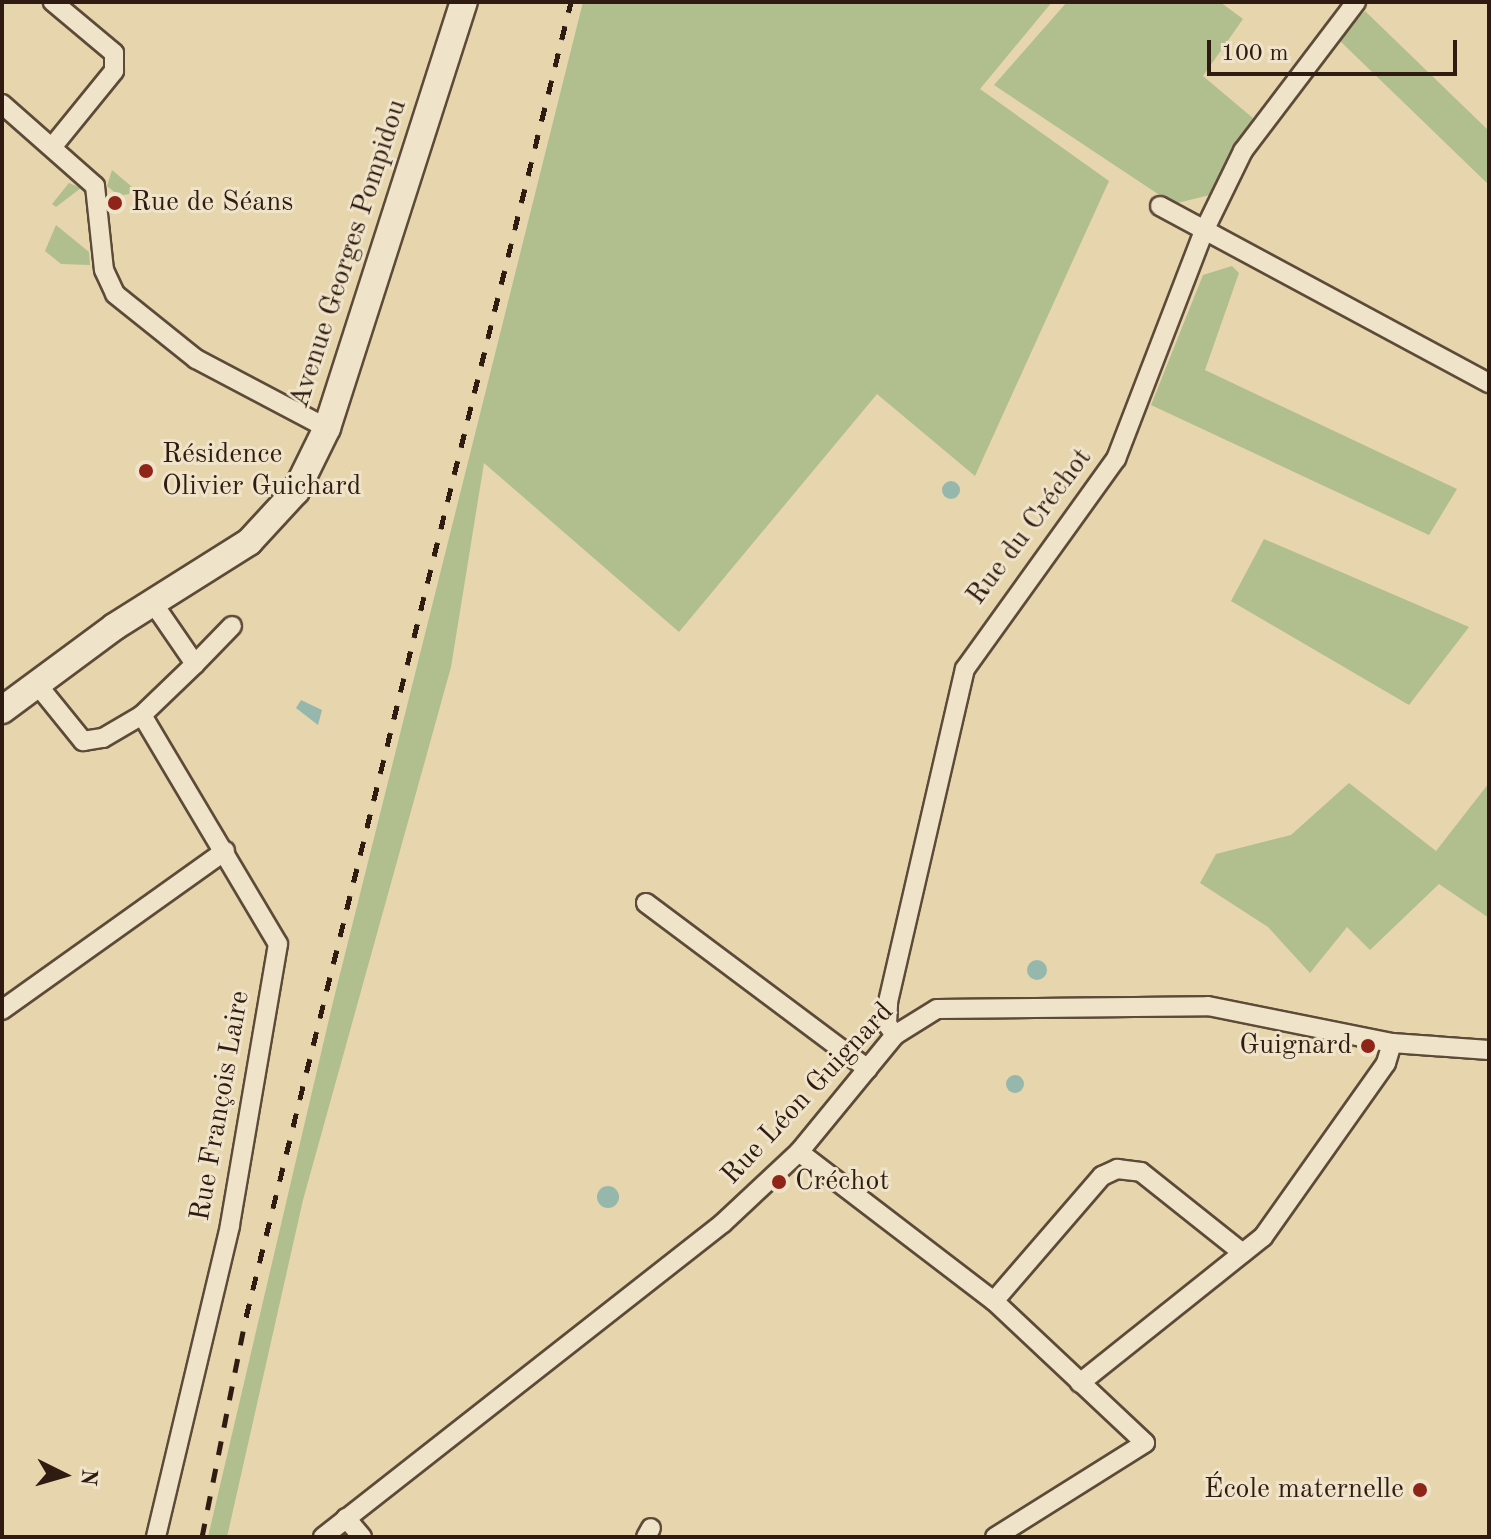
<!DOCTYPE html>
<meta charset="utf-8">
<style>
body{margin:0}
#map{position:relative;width:1491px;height:1539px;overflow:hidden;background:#e6d5ad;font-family:"Old Standard TT",serif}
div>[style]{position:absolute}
.green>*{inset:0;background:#b1be8d}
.water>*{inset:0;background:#96b8ac}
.round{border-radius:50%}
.roads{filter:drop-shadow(2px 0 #5d4a38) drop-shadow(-2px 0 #5d4a38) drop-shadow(0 2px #5d4a38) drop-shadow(0 -2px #5d4a38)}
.street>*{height:18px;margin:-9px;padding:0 9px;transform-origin:9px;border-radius:9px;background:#efe4ca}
.secondary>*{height:26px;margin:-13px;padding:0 13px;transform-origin:13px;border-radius:13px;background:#efe4ca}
.rail>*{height:5px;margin-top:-2.5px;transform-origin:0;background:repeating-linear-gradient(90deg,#2f1b11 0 14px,transparent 0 28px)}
.dots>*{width:22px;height:22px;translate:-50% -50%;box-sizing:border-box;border:4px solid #efe4ca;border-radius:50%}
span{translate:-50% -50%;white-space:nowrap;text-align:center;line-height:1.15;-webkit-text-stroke:6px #efe4ca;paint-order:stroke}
.poi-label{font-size:28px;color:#2f1b11}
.left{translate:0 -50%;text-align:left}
.right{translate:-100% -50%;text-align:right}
.street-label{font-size:28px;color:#2f1b11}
.frame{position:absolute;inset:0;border:4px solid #2f1b11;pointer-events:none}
.north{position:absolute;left:24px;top:1435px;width:80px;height:80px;-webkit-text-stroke:6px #efe4ca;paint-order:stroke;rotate:95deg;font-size:22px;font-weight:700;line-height:32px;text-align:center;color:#2f1b11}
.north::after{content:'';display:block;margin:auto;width:28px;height:36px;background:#2f1b11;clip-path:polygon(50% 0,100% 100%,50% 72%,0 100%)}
.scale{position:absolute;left:1207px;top:40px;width:250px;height:36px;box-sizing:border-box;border:4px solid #2f1b11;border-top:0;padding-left:10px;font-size:24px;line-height:28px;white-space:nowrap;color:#2f1b11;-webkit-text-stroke:6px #efe4ca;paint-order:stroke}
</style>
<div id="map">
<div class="green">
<i style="clip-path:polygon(583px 2px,1052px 2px,980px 89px,1109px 181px,975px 476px,877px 394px,679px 632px,484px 463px,451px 667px,303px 1200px,227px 1537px,208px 1537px,333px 1002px)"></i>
<i style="clip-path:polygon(1067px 2px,1220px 2px,1243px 19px,1203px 76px,1254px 119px,1214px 194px,1173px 204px,994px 85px)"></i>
<i style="clip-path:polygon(1365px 11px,1489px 131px,1489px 185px,1339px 40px)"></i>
<i style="clip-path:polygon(112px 170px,138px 192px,119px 196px,107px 186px)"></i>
<i style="clip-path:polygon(69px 183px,81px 188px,56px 207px,52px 204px)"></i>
<i style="clip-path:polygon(56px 225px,89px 252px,90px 265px,61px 264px,45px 251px)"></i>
<i style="clip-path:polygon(1232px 266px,1239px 273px,1205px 370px,1457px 489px,1429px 535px,1151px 405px,1203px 275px)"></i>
<i style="clip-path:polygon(1264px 539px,1469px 627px,1409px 705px,1231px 601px)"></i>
<i style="clip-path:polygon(1349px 783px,1436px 851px,1489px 783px,1489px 918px,1439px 884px,1370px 950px,1347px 927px,1310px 973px,1268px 927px,1200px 883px,1216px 854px,1291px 835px)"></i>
</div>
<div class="water">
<i class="round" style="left:942px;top:481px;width:18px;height:18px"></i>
<i style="clip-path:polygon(301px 700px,322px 710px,318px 725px,296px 708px)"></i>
<i class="round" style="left:1027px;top:960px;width:20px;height:20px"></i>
<i class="round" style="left:1006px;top:1075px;width:18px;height:18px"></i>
<i class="round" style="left:597px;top:1186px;width:22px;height:22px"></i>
</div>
<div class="roads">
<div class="street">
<i style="left:2px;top:104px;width:124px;rotate:41.4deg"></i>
<i style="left:95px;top:186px;width:84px;rotate:83.9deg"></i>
<i style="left:104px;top:270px;width:26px;rotate:65deg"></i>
<i style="left:115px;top:294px;width:104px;rotate:38.7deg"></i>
<i style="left:196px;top:359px;width:148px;rotate:27.8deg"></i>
<i style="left:53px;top:146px;width:97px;rotate:-50.9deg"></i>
<i style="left:114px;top:71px;width:18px;rotate:-90deg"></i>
<i style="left:114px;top:53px;width:80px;rotate:-140.1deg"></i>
<i style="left:1160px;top:206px;width:374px;rotate:28.3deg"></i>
<i style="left:195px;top:664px;width:53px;rotate:-45.8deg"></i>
<i style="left:36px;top:683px;width:75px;rotate:51deg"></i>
<i style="left:83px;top:741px;width:20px;rotate:-9deg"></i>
<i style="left:103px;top:738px;width:45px;rotate:-30.5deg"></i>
<i style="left:142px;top:715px;width:74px;rotate:-43.9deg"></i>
<i style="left:195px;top:664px;width:74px;rotate:-124.5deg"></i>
<i style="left:142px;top:715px;width:266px;rotate:59.3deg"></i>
<i style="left:278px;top:944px;width:286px;rotate:99.7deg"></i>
<i style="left:230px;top:1226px;width:320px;rotate:103.4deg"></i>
<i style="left:646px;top:903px;width:277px;rotate:36.8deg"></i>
<i style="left:2px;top:1010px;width:274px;rotate:-35.5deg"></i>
<i style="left:895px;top:1035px;width:14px;rotate:-126deg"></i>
<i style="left:887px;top:1024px;width:22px;rotate:-87deg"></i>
<i style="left:888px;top:1002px;width:342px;rotate:-77deg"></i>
<i style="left:965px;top:669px;width:259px;rotate:-54.3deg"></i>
<i style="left:1116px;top:459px;width:242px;rotate:-68.9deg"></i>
<i style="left:1203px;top:233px;width:91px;rotate:-64deg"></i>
<i style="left:1243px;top:151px;width:187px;rotate:-52.8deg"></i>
<i style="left:799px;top:1152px;width:245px;rotate:37.4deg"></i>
<i style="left:994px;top:1301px;width:165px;rotate:-49.2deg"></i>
<i style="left:1102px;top:1176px;width:17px;rotate:-25deg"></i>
<i style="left:1117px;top:1169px;width:24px;rotate:7deg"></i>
<i style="left:1141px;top:1172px;width:130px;rotate:38.5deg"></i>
<i style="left:994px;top:1301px;width:207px;rotate:43.2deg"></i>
<i style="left:1145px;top:1443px;width:177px;rotate:147.9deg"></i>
<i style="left:1080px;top:1383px;width:234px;rotate:-38.6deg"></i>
<i style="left:1263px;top:1237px;width:213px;rotate:-54.7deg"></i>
<i style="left:1386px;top:1063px;width:21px;rotate:-73deg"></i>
<i style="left:346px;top:1518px;width:25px;rotate:50deg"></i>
<i style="left:323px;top:1537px;width:509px;rotate:-38.13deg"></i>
<i style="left:723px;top:1223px;width:104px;rotate:-43.1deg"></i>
<i style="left:799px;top:1152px;width:151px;rotate:-50.6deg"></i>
<i style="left:895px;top:1035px;width:49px;rotate:-31.8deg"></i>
<i style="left:937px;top:1009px;width:271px;rotate:-0.6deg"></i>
<i style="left:1208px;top:1006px;width:188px;rotate:11.4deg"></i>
<i style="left:1392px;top:1043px;width:97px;rotate:4.1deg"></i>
<i style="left:646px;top:1537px;width:10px;rotate:-61deg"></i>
</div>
<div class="secondary">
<i style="left:2px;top:710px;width:139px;rotate:-36.5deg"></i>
<i style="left:114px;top:627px;width:160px;rotate:-32.2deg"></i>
<i style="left:249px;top:542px;width:69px;rotate:-47.3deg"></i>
<i style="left:296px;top:491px;width:70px;rotate:-63.8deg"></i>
<i style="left:327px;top:428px;width:447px;rotate:-72.2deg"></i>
</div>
</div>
<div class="rail">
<i style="left:202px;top:1537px;width:224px;rotate:-78.7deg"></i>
<i style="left:246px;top:1317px;width:1355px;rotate:-76.12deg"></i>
</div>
<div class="dots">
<i style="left:115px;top:203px;background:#8f2418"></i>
<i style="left:146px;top:471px;background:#8f2418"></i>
<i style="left:1368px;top:1046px;background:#8f2418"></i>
<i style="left:779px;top:1182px;background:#8f2418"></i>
<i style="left:1420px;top:1490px;background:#8f2418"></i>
</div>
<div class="poi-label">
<span class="left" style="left:131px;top:203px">Rue de Séans</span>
<span class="left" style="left:162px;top:471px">Résidence<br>Olivier Guichard</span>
<span class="right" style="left:1352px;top:1046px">Guignard</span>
<span class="left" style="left:795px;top:1182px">Créchot</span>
<span class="right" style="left:1404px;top:1490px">École maternelle</span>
</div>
<div class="street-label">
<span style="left:349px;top:254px;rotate:-72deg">Avenue Georges Pompidou</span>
<span style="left:1030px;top:527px;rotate:-53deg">Rue du Créchot</span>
<span style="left:808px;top:1094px;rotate:-47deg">Rue Léon Guignard</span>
<span style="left:221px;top:1106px;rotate:-80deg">Rue François Laire</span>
</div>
<div class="frame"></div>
<div class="north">N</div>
<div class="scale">100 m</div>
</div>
